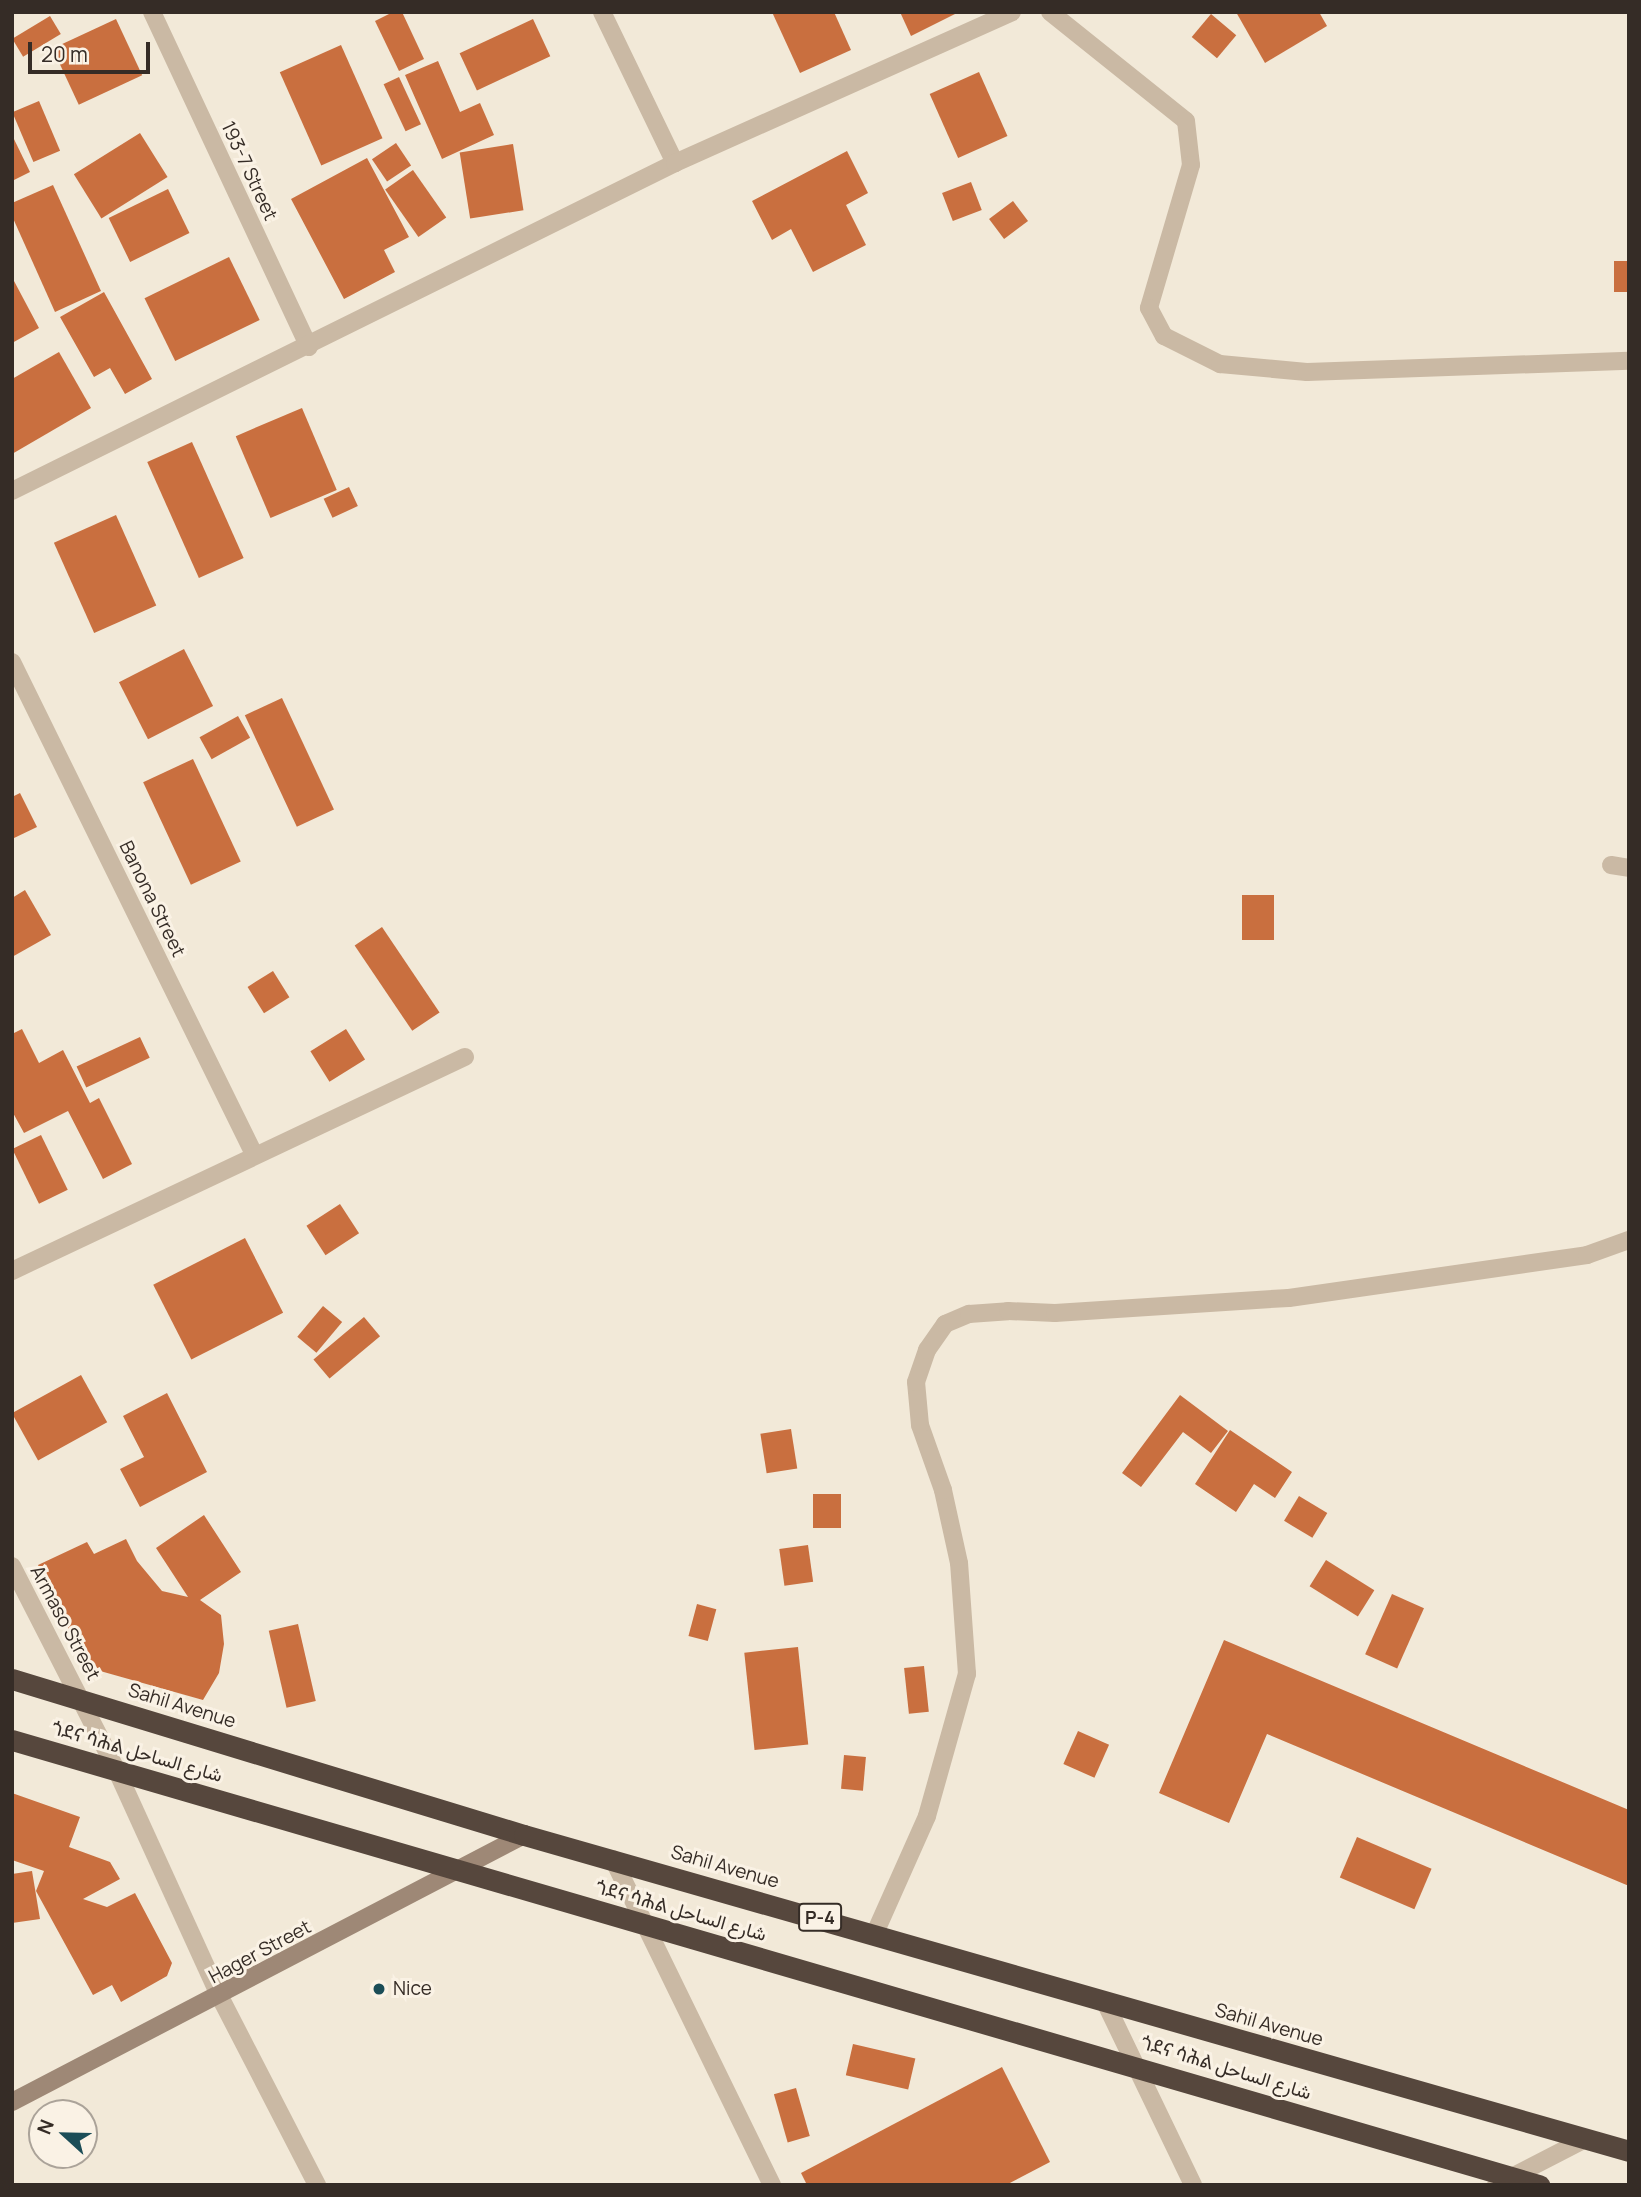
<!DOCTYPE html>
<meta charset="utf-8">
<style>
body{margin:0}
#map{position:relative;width:1641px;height:2197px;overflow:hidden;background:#f2e9d8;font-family:Manrope,Vazirmatn,"Noto Sans Ethiopic",sans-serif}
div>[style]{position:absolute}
.building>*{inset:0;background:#c96f3f;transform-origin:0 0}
.lane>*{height:18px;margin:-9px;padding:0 9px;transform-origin:9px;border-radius:9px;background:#cab9a4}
.street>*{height:18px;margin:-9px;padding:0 9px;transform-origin:9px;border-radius:9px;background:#cab9a4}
.secondary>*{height:18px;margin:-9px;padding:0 9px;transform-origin:9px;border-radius:9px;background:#9e8876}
.highway>*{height:21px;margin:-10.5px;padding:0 10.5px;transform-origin:10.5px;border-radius:10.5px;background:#56473d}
.dots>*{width:19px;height:19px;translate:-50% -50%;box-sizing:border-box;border:4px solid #faf2e5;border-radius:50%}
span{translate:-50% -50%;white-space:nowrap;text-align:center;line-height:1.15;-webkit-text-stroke:6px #faf2e5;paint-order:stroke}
.shield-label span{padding:2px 5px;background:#faf2e5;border:2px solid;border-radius:5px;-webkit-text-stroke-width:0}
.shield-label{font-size:18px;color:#352c26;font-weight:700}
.street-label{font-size:19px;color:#352c26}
.poi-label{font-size:19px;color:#352c26}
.left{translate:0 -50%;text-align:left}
.frame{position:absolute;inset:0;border:14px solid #352c26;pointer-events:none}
.north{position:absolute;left:28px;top:2099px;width:70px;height:70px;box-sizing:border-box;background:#faf2e5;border:2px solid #aba399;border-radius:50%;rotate:292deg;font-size:19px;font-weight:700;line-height:28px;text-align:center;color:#352c26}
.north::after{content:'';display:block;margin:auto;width:24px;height:32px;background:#1b4d57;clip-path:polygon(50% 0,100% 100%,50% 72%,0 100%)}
.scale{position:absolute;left:28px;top:42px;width:122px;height:32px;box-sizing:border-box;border:4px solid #352c26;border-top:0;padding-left:9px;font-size:21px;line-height:24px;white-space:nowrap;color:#352c26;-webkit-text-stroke:5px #faf2e5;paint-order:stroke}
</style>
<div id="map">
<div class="building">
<i style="clip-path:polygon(393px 12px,402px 12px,424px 59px,399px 71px,375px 21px)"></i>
<i style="clip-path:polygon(772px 12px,834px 12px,851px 50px,800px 73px)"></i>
<i style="clip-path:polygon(900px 12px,959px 12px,911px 36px)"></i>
<i style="clip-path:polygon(1236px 12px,1319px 12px,1327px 26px,1265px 63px)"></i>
<i style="left:1211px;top:14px;width:33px;height:30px;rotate:40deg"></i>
<i style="left:50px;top:16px;width:21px;height:44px;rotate:59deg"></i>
<i style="left:116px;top:19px;width:62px;height:70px;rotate:65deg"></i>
<i style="left:533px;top:19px;width:41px;height:81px;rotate:65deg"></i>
<i style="left:341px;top:45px;width:102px;height:67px;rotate:66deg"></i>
<i style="clip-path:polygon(438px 61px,460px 112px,480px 103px,494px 135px,442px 159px,405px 75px)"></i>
<i style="left:979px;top:72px;width:70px;height:54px;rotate:66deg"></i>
<i style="left:399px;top:77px;width:52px;height:17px;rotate:65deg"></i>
<i style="left:39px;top:101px;width:54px;height:29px;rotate:67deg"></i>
<i style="left:140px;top:133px;width:52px;height:78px;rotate:58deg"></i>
<i style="clip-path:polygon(12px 135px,30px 172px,12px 181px)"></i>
<i style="left:396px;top:143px;width:27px;height:29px;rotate:56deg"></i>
<i style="left:513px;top:144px;width:67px;height:54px;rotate:81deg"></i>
<i style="clip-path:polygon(847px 151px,868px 193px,846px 205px,866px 245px,813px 272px,791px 229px,772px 240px,752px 201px)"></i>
<i style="clip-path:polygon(367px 158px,409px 237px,384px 250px,395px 272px,344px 299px,291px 199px)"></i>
<i style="left:413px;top:170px;width:58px;height:34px;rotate:55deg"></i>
<i style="left:971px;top:182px;width:30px;height:31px;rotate:69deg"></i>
<i style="clip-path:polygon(53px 185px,101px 291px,55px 312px,12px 216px,12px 203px)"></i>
<i style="left:168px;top:189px;width:49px;height:66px;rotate:64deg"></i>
<i style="left:1013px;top:201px;width:25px;height:30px;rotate:53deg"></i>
<i style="left:229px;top:257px;width:70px;height:94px;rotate:64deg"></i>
<i style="left:1614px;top:261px;width:15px;height:31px"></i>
<i style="clip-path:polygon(14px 281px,39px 328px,12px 343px,12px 282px)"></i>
<i style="clip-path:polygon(104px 292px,152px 379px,125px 394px,110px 368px,94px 377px,60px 317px)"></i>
<i style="clip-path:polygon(59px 352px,91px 408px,12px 454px,12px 379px)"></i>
<i style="left:302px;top:408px;width:89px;height:72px;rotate:67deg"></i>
<i style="left:192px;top:442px;width:127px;height:49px;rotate:66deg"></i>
<i style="left:349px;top:487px;width:21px;height:28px;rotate:65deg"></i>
<i style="left:116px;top:515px;width:99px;height:68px;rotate:66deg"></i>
<i style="left:184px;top:649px;width:64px;height:73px;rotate:63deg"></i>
<i style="left:282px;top:698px;width:123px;height:41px;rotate:65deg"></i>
<i style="left:238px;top:716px;width:25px;height:44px;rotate:61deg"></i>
<i style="left:193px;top:759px;width:113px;height:55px;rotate:65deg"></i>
<i style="clip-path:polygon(20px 793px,37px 827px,12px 839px,12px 797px)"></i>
<i style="clip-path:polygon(25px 890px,51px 935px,12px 957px,12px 898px)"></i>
<i style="left:1242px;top:895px;width:32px;height:45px"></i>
<i style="left:382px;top:927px;width:103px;height:33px;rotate:56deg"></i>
<i style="left:273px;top:971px;width:31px;height:30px;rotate:58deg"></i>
<i style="clip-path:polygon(22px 1029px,39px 1063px,63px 1050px,90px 1103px,99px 1098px,132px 1164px,103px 1179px,68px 1111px,24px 1133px,12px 1111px,12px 1034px)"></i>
<i style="left:346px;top:1029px;width:36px;height:42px;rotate:58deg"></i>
<i style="left:140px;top:1037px;width:23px;height:70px;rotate:65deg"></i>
<i style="left:41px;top:1135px;width:61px;height:32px;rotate:64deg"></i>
<i style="left:340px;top:1204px;width:35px;height:40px;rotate:57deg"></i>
<i style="left:245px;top:1238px;width:84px;height:103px;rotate:63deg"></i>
<i style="left:323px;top:1306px;width:25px;height:40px;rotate:40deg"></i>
<i style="left:364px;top:1317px;width:25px;height:66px;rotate:50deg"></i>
<i style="left:81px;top:1375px;width:54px;height:79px;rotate:61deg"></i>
<i style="clip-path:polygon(167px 1393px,207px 1472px,140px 1507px,120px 1469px,144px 1457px,123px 1416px)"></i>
<i style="clip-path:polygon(1180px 1395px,1228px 1431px,1211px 1453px,1183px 1432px,1141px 1487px,1122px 1473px)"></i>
<i style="left:791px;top:1429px;width:40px;height:31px;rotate:81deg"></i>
<i style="clip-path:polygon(1230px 1430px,1292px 1472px,1275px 1498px,1254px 1484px,1236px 1512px,1195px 1484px)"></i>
<i style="left:813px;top:1494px;width:28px;height:34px"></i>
<i style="left:1299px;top:1496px;width:33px;height:29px;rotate:31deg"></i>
<i style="clip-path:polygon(204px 1515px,241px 1572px,200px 1600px,221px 1615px,224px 1644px,219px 1673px,203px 1700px,86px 1667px,38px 1565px,87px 1542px,94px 1554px,126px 1539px,137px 1561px,162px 1591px,188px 1597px,156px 1548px)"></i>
<i style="left:808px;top:1545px;width:37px;height:29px;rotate:82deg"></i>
<i style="left:1326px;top:1560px;width:57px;height:31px;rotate:32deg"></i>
<i style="left:1392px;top:1594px;width:35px;height:66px;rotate:24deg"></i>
<i style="left:697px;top:1604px;width:20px;height:33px;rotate:15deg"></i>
<i style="left:298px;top:1624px;width:79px;height:30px;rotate:77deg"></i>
<i style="clip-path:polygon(1224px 1640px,1629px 1810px,1629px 1886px,1267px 1734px,1229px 1823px,1159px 1793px)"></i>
<i style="left:798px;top:1647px;width:98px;height:54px;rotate:84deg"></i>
<i style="left:924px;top:1666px;width:46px;height:20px;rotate:84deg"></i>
<i style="left:1078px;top:1731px;width:34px;height:36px;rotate:24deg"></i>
<i style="left:844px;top:1755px;width:22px;height:34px;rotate:5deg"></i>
<i style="clip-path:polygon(12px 1793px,80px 1817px,69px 1847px,110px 1862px,120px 1879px,83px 1899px,107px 1907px,135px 1893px,172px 1963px,167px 1976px,121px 2002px,112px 1985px,93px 1995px,36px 1891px,44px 1871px,12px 1860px)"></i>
<i style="left:1357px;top:1837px;width:81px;height:44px;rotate:23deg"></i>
<i style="clip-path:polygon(32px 1871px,40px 1919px,12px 1923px,12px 1874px)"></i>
<i style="left:853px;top:2044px;width:64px;height:32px;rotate:13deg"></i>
<i style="clip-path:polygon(1002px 2067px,1050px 2162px,1006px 2185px,807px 2185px,801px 2173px)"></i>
<i style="left:796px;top:2088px;width:50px;height:23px;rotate:74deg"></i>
</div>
<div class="lane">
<i style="left:1050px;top:12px;width:174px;rotate:38.7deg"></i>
<i style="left:1186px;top:121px;width:44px;rotate:83.5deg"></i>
<i style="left:1191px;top:165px;width:149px;rotate:106.4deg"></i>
<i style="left:1149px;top:308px;width:32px;rotate:62deg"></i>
<i style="left:1164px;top:336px;width:63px;rotate:26.6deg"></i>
<i style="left:1220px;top:364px;width:87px;rotate:5.3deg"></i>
<i style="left:1307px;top:372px;width:322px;rotate:-2deg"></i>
</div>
<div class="street">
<i style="left:152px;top:12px;width:370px;rotate:64.9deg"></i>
<i style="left:602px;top:12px;width:168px;rotate:64.2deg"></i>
<i style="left:12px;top:491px;width:740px;rotate:-26.32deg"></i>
<i style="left:675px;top:163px;width:369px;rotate:-24.1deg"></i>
<i style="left:12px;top:662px;width:548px;rotate:63.81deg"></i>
<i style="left:1611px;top:865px;width:18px;rotate:9deg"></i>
<i style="left:12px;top:1271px;width:501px;rotate:-25.29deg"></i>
<i style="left:12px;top:1566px;width:228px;rotate:62.9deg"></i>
<i style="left:116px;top:1769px;width:251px;rotate:65.5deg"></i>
<i style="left:220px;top:1997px;width:212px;rotate:62.7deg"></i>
<i style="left:613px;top:1859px;width:363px;rotate:64deg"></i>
<i style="left:875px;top:1933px;width:128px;rotate:-66deg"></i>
<i style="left:927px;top:1816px;width:148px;rotate:-74.3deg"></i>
<i style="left:967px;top:1674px;width:111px;rotate:-94.1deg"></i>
<i style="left:959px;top:1563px;width:75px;rotate:-102.4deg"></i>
<i style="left:943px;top:1490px;width:69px;rotate:-109.5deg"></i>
<i style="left:920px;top:1425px;width:43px;rotate:-95.3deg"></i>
<i style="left:916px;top:1382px;width:34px;rotate:-71deg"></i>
<i style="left:927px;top:1350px;width:32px;rotate:-55deg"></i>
<i style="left:945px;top:1324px;width:26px;rotate:-23deg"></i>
<i style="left:969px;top:1314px;width:39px;rotate:-4deg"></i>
<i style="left:1008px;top:1311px;width:47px;rotate:2.4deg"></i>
<i style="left:1055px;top:1313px;width:234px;rotate:-3.7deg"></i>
<i style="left:1289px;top:1298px;width:301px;rotate:-8.2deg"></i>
<i style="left:1587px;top:1255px;width:45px;rotate:-19.7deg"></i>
<i style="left:1105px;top:2002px;width:203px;rotate:64.3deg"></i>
<i style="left:1496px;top:2185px;width:100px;rotate:-27.3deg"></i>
</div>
<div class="secondary">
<i style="left:12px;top:2102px;width:577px;rotate:-27.54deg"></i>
</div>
<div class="highway">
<i style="left:12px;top:1679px;width:535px;rotate:16.95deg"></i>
<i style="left:524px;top:1835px;width:1149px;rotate:15.96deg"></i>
<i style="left:12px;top:1740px;width:1591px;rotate:16.25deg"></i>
</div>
<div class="dots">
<i style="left:379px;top:1989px;background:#1b4d57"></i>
</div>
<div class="shield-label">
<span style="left:820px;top:1917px">P-4</span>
</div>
<div class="street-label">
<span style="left:249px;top:171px;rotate:65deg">193-7 Street</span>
<span style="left:152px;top:899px;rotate:64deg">Banona Street</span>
<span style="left:65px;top:1623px;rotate:62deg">Armaso Street</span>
<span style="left:182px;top:1706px;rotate:17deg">Sahil Avenue</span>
<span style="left:137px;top:1752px;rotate:16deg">ጎደና ሳሕል شارع الساحل</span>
<span style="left:725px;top:1867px;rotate:16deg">Sahil Avenue</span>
<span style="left:681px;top:1911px;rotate:16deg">ጎደና ሳሕል شارع الساحل</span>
<span style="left:260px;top:1952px;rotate:-28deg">Hager Street</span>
<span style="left:1269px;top:2025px;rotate:16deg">Sahil Avenue</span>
<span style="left:1226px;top:2068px;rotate:17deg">ጎደና ሳሕል شارع الساحل</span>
</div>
<div class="poi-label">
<span class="left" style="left:393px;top:1989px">Nice</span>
</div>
<div class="frame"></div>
<div class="north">N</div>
<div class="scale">20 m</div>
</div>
